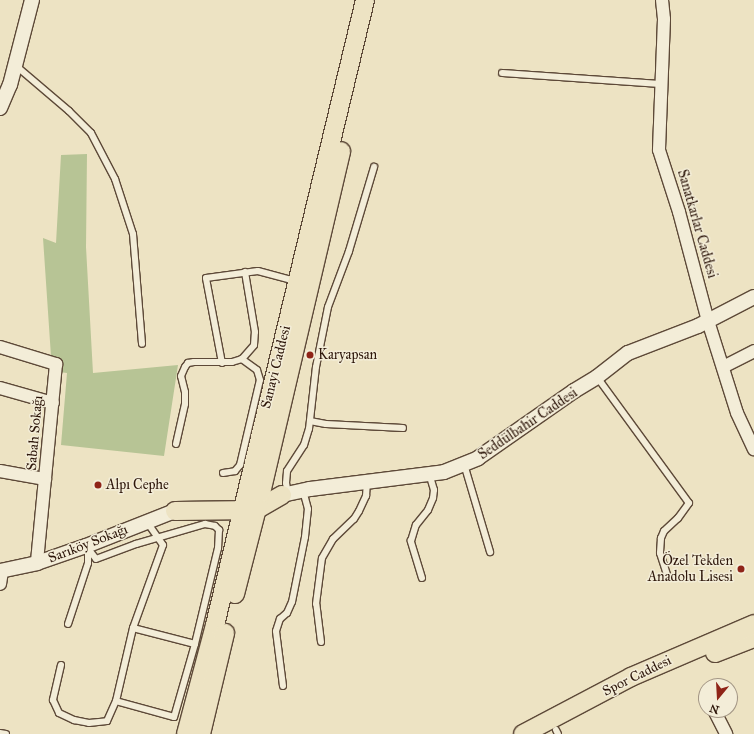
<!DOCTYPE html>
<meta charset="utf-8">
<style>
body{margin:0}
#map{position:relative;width:754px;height:734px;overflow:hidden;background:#ede3c3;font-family:"IM FELL Great Primer",serif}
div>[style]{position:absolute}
.green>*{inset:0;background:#b7c495}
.roads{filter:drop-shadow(1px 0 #5d4938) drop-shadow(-1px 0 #5d4938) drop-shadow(0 1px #5d4938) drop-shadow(0 -1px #5d4938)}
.service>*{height:6px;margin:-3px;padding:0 3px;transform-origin:3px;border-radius:3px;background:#f3edd8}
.minor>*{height:12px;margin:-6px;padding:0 6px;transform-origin:6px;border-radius:6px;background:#f3edd8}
.tertiary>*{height:14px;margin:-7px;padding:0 7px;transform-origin:7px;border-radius:7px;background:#f3edd8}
.primary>*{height:18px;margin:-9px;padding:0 9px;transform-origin:9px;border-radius:9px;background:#ede3c3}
.dots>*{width:11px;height:11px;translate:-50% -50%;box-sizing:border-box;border:2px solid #f3edd8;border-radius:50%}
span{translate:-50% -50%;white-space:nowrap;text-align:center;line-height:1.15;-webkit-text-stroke:3px #f3edd8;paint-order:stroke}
.street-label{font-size:14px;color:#2d160a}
.poi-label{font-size:14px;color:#2d160a}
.left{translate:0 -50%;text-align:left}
.right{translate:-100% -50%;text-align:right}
.north{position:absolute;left:698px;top:678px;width:40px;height:40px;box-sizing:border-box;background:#f3edd8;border:1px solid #a49786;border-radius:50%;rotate:198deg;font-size:11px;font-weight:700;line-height:16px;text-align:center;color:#2d160a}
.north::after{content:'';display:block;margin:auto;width:14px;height:18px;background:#8f2418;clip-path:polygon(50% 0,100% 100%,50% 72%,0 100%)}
</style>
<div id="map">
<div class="green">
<i style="clip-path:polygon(87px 154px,86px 247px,93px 373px,178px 365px,164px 456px,61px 445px,67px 373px,52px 371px,43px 238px,56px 243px,61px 155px)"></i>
</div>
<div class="roads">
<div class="service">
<i style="left:15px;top:65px;width:71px;rotate:40.4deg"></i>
<i style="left:69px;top:111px;width:31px;rotate:45deg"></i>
<i style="left:91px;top:133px;width:52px;rotate:62.4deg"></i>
<i style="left:115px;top:179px;width:58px;rotate:71.9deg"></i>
<i style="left:133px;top:234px;width:110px;rotate:85.3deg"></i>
<i style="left:502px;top:73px;width:159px;rotate:4deg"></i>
<i style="left:222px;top:363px;width:86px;rotate:-100.7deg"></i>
<i style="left:206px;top:278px;width:52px;rotate:-7.7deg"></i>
<i style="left:258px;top:271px;width:39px;rotate:15deg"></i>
<i style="left:597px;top:377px;width:156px;rotate:53.9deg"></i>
<i style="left:689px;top:503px;width:19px;rotate:126deg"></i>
<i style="left:678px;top:518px;width:19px;rotate:137deg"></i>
<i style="left:664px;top:531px;width:8px;rotate:113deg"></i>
<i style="left:661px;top:538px;width:15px;rotate:94deg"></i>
<i style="left:660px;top:553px;width:25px;rotate:72deg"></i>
<i style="left:310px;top:421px;width:16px;rotate:11deg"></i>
<i style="left:326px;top:424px;width:77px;rotate:3deg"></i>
<i style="left:176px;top:444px;width:41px;rotate:-77.3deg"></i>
<i style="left:185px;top:404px;width:12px;rotate:-90deg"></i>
<i style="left:185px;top:392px;width:16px;rotate:-104deg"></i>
<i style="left:181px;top:376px;width:10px;rotate:-66deg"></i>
<i style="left:185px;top:367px;width:5px;rotate:-53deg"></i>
<i style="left:188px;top:363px;width:6px;rotate:-9deg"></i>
<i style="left:194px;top:362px;width:38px"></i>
<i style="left:232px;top:362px;width:10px;rotate:-17deg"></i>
<i style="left:242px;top:359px;width:18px;rotate:-49deg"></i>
<i style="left:254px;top:345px;width:13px;rotate:-86deg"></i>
<i style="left:255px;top:332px;width:61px;rotate:-99.5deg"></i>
<i style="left:464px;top:464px;width:92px;rotate:73.5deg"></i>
<i style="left:223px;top:473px;width:12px;rotate:-9deg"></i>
<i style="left:235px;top:471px;width:8px;rotate:-50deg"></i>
<i style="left:240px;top:465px;width:87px;rotate:-76.8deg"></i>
<i style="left:260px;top:380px;width:10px;rotate:-107deg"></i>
<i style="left:257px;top:370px;width:19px;rotate:-144deg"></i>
<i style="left:288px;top:494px;width:11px;rotate:-100deg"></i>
<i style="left:286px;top:483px;width:12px;rotate:-85deg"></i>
<i style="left:287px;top:471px;width:31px;rotate:-57deg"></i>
<i style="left:304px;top:445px;width:17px;rotate:-73deg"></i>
<i style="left:309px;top:429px;width:62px;rotate:-83.6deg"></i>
<i style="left:316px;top:367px;width:61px;rotate:-78.7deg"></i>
<i style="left:328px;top:307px;width:60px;rotate:-69.4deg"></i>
<i style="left:349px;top:251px;width:88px;rotate:-73.4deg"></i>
<i style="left:86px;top:546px;width:16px;rotate:52deg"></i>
<i style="left:96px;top:559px;width:43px;rotate:-20.6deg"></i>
<i style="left:136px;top:544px;width:72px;rotate:-16.2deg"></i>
<i style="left:205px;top:524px;width:10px;rotate:11deg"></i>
<i style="left:215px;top:526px;width:6px;rotate:45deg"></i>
<i style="left:219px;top:530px;width:18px;rotate:93deg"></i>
<i style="left:218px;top:548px;width:99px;rotate:103.5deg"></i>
<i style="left:195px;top:644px;width:76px;rotate:106deg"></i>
<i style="left:174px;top:717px;width:60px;rotate:-164.6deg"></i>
<i style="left:422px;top:578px;width:39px;rotate:-107deg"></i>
<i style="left:411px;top:541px;width:17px;rotate:-73deg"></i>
<i style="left:416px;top:525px;width:19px;rotate:-51deg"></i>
<i style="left:428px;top:510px;width:13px;rotate:-67deg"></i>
<i style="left:433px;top:498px;width:8px;rotate:-83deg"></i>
<i style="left:434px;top:490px;width:17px;rotate:-107deg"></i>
<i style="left:68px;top:624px;width:64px;rotate:-71.8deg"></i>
<i style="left:88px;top:563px;width:14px;rotate:-90deg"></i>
<i style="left:133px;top:628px;width:64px;rotate:14.5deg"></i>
<i style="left:321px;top:642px;width:38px;rotate:-97deg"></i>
<i style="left:316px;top:604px;width:46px;rotate:-82.6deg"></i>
<i style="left:322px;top:558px;width:22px;rotate:-60deg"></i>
<i style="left:333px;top:539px;width:29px;rotate:-44deg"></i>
<i style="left:354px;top:519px;width:9px;rotate:-58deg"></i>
<i style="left:359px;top:511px;width:17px;rotate:-65deg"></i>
<i style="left:366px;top:496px;width:15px;rotate:-86deg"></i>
<i style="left:61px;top:665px;width:36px;rotate:103deg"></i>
<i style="left:53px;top:700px;width:14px;rotate:65deg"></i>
<i style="left:59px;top:713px;width:17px;rotate:25deg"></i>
<i style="left:74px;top:720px;width:15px;rotate:11deg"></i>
<i style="left:89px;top:723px;width:18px;rotate:-6deg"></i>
<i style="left:107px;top:721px;width:22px;rotate:-66deg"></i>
<i style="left:116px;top:701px;width:75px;rotate:-76.9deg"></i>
<i style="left:133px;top:628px;width:88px;rotate:-70.1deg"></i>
<i style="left:163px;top:545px;width:28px;rotate:-125deg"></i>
<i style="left:283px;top:686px;width:55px;rotate:-97.3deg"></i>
<i style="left:276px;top:631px;width:13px;rotate:-72deg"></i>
<i style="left:280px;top:619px;width:9px;rotate:-41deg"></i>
<i style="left:287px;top:613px;width:12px;rotate:-66deg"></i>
<i style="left:292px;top:602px;width:66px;rotate:-78.7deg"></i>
<i style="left:305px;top:537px;width:28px;rotate:-84deg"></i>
<i style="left:308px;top:509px;width:20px;rotate:-105deg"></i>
<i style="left:556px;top:730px;width:4px;rotate:63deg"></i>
<i style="left:0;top:733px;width:6px;rotate:9deg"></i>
</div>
<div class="minor">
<i style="left:662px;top:0;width:19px;rotate:84deg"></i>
<i style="left:664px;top:19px;width:131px;rotate:92.2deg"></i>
<i style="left:659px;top:150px;width:65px;rotate:72.1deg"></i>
<i style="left:679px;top:212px;width:113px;rotate:75.1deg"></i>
<i style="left:708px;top:321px;width:96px;rotate:72.5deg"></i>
<i style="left:737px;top:413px;width:40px;rotate:65deg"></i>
<i style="left:0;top:347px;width:59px;rotate:16.9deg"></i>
<i style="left:56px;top:364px;width:200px;rotate:95.5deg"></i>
<i style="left:723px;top:367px;width:35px;rotate:-27deg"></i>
<i style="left:0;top:388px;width:55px;rotate:15.8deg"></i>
<i style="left:0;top:471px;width:46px;rotate:10.1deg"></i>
<i style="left:0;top:584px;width:13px;rotate:-81deg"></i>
<i style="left:714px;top:710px;width:27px;rotate:63deg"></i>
</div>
<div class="tertiary">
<i style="left:0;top:108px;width:25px;rotate:-67deg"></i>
<i style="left:10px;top:85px;width:88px;rotate:-75.5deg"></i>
<i style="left:282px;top:495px;width:29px;rotate:-12deg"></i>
<i style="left:310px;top:489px;width:135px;rotate:-7.2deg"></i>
<i style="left:444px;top:472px;width:37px;rotate:-22deg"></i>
<i style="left:478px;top:458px;width:117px;rotate:-34.9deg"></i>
<i style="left:574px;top:391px;width:27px;rotate:-31deg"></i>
<i style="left:597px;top:377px;width:39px;rotate:-38deg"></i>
<i style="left:628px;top:353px;width:75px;rotate:-21.1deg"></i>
<i style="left:698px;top:326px;width:63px;rotate:-27.4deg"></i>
<i style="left:0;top:571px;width:38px;rotate:-12deg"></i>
<i style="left:37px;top:563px;width:52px;rotate:-19.1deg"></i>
<i style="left:86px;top:546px;width:96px;rotate:-21.5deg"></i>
</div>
<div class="primary">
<i style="left:175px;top:511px;width:81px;rotate:-0.7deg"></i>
<i style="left:256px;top:510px;width:30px;rotate:-30deg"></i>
<i style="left:235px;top:594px;width:104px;rotate:-75.6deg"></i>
<i style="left:261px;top:493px;width:351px;rotate:-76.8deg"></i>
<i style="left:715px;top:653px;width:42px;rotate:-21deg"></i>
<i style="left:186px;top:734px;width:113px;rotate:-75.1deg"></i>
<i style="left:215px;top:625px;width:643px;rotate:-76.5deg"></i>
<i style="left:201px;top:734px;width:104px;rotate:-76.6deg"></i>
<i style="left:523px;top:734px;width:122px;rotate:-27.8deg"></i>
<i style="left:631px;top:677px;width:134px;rotate:-23.3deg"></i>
</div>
</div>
<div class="dots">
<i style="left:310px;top:355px;background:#8f2418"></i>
<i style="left:98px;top:485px;background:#8f2418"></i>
<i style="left:741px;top:569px;background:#8f2418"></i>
</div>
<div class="street-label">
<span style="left:697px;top:224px;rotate:74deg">Sanatkarlar Caddesi</span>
<span style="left:276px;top:367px;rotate:-76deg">Sanayi Caddesi</span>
<span style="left:528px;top:424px;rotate:-34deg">Seddülbahir Caddesi</span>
<span style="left:35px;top:433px;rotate:-85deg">Sabah Sokağı</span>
<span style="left:88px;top:544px;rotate:-21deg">Sarıköy Sokağı</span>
<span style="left:637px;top:676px;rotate:-26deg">Spor Caddesi</span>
</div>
<div class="poi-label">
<span class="left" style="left:318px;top:355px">Karyapsan</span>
<span class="left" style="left:106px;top:485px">Alpı Cephe</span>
<span class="right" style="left:733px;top:569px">Özel Tekden<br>Anadolu Lisesi</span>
</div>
<div class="north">N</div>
</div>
